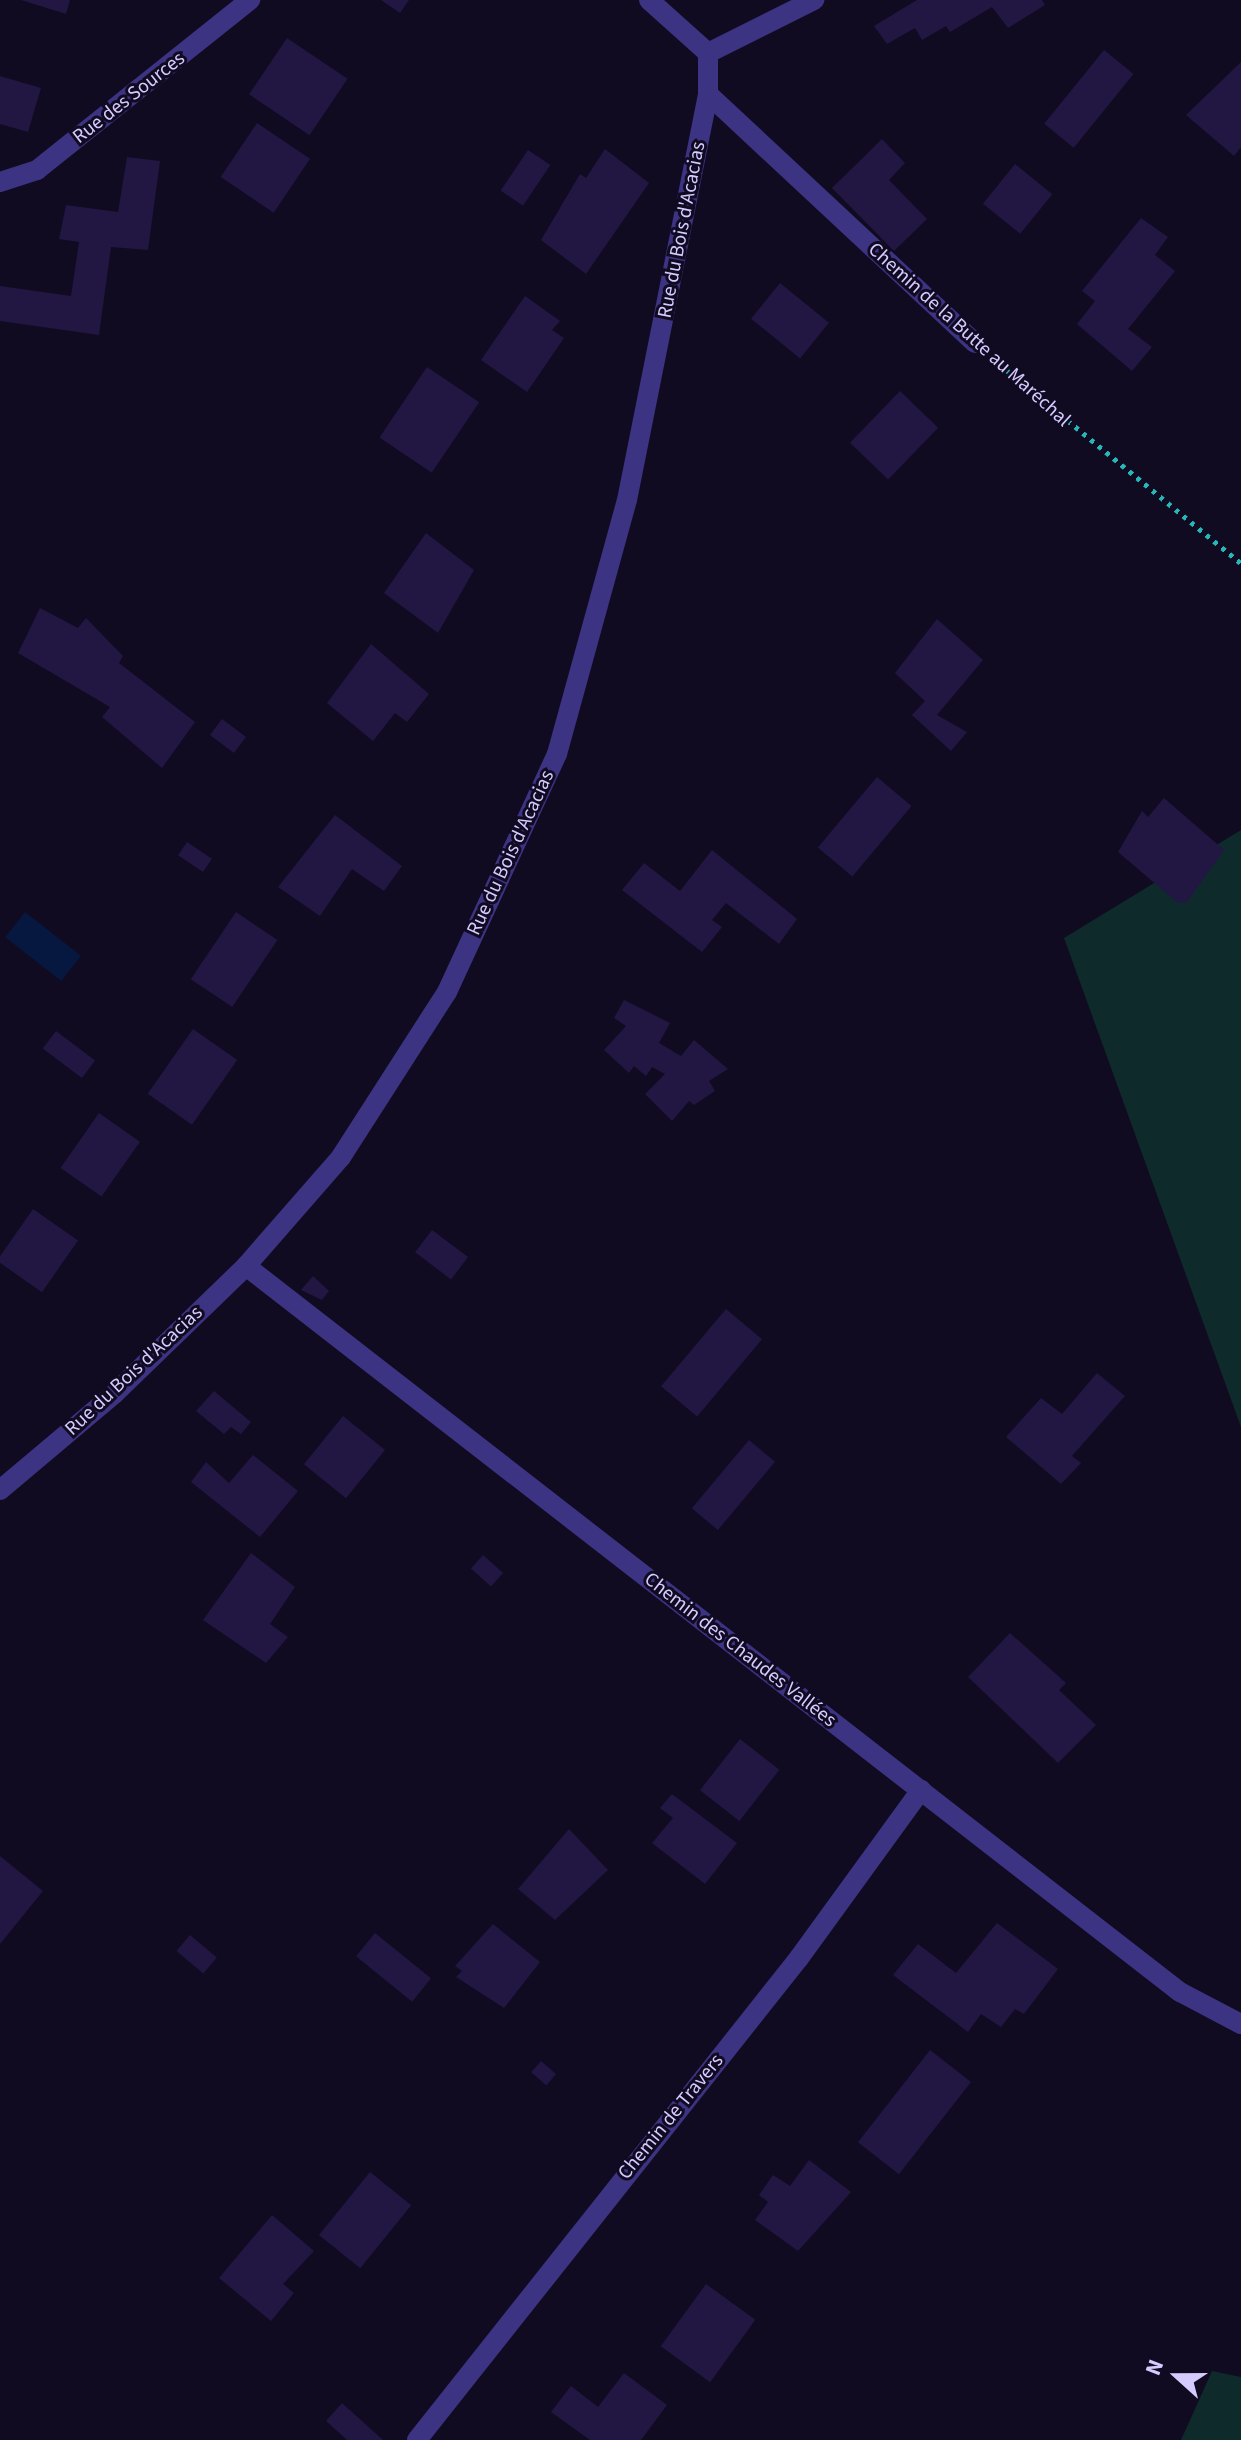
<!DOCTYPE html>
<meta charset="utf-8">
<style>
body{margin:0}
#map{position:relative;width:1241px;height:2440px;overflow:hidden;background:#110b21;font-family:"Source Sans 3",sans-serif}
div>[style]{position:absolute}
.green>*{inset:0;background:#0e2a2b}
.water>*{inset:0;background:#061740;transform-origin:0 0}
.building>*{inset:0;background:#221643;transform-origin:0 0}
.path>*{height:5px;margin-top:-2.5px;transform-origin:0;background:repeating-linear-gradient(90deg,#25b8b9 0 4px,transparent 0 10px)}
.street>*{height:20px;margin:-10px;padding:0 10px;transform-origin:10px;border-radius:10px;background:#3c3383}
span{translate:-50% -50%;white-space:nowrap;text-align:center;line-height:1.15;-webkit-text-stroke:6px #110b21;paint-order:stroke}
.street-label{font-size:20px;color:#d5cbff}
.north{position:absolute;left:1137px;top:2336px;width:80px;height:80px;-webkit-text-stroke:6px #110b21;paint-order:stroke;rotate:291deg;font-size:22px;font-weight:700;line-height:32px;text-align:center;color:#d5cbff}
.north::after{content:'';display:block;margin:auto;width:28px;height:36px;background:#d5cbff;clip-path:polygon(50% 0,100% 100%,50% 72%,0 100%)}
</style>
<div id="map">
<div class="green">
<i style="clip-path:polygon(1241px 830px,1241px 1427px,1064px 938px)"></i>
<i style="clip-path:polygon(1212px 2371px,1241px 2377px,1241px 2440px,1181px 2440px)"></i>
</div>
<div class="water">
<i style="left:25px;top:912px;width:71px;height:32px;rotate:38deg"></i>
</div>
<div class="building">
<i style="clip-path:polygon(21px 0,70px 0,66px 14px)"></i>
<i style="clip-path:polygon(381px 0,409px 0,400px 13px)"></i>
<i style="clip-path:polygon(917px 0,1042px 0,1045px 5px,1008px 28px,992px 7px,950px 32px,946px 26px,922px 40px,915px 28px,887px 44px,874px 26px)"></i>
<i style="left:287px;top:38px;width:73px;height:68px;rotate:34deg"></i>
<i style="left:1104px;top:50px;width:38px;height:95px;rotate:39deg"></i>
<i style="clip-path:polygon(1241px 62px,1241px 147px,1234px 156px,1186px 115px)"></i>
<i style="clip-path:polygon(0 76px,41px 88px,28px 132px,0 124px)"></i>
<i style="left:257px;top:123px;width:64px;height:65px;rotate:34deg"></i>
<i style="clip-path:polygon(882px 139px,905px 163px,889px 180px,927px 219px,894px 251px,832px 188px)"></i>
<i style="clip-path:polygon(605px 149px,649px 183px,586px 274px,541px 240px,580px 174px,586px 178px)"></i>
<i style="left:528px;top:150px;width:27px;height:49px;rotate:34deg"></i>
<i style="clip-path:polygon(127px 157px,160px 161px,148px 250px,111px 247px,99px 335px,0 321px,0 286px,71px 296px,79px 242px,59px 239px,66px 205px,118px 212px)"></i>
<i style="left:1015px;top:164px;width:48px;height:51px;rotate:39deg"></i>
<i style="clip-path:polygon(1141px 218px,1168px 237px,1155px 255px,1175px 271px,1128px 329px,1152px 347px,1132px 371px,1077px 324px,1095px 301px,1082px 291px)"></i>
<i style="left:780px;top:283px;width:63px;height:46px;rotate:39deg"></i>
<i style="clip-path:polygon(525px 296px,560px 321px,552px 330px,564px 338px,527px 392px,481px 360px)"></i>
<i style="left:427px;top:367px;width:63px;height:85px;rotate:34deg"></i>
<i style="left:900px;top:391px;width:53px;height:72px;rotate:44deg"></i>
<i style="clip-path:polygon(426px 533px,474px 570px,438px 633px,384px 593px)"></i>
<i style="clip-path:polygon(40px 608px,78px 628px,86px 618px,123px 656px,119px 663px,195px 722px,162px 768px,102px 717px,110px 707px,18px 653px)"></i>
<i style="clip-path:polygon(937px 619px,983px 660px,937px 715px,967px 732px,951px 751px,912px 715px,925px 701px,895px 673px)"></i>
<i style="clip-path:polygon(371px 644px,429px 694px,407px 722px,395px 713px,373px 741px,327px 703px)"></i>
<i style="left:222px;top:719px;width:30px;height:20px;rotate:37deg"></i>
<i style="left:877px;top:777px;width:45px;height:92px;rotate:40deg"></i>
<i style="clip-path:polygon(1164px 798px,1224px 850px,1187px 902px,1178px 903px,1118px 852px,1142px 811px,1148px 817px)"></i>
<i style="clip-path:polygon(335px 815px,402px 866px,384px 891px,352px 869px,320px 916px,278px 887px)"></i>
<i style="left:187px;top:842px;width:30px;height:16px;rotate:34deg"></i>
<i style="clip-path:polygon(712px 850px,797px 919px,779px 944px,726px 903px,712px 920px,722px 927px,702px 952px,622px 890px,644px 863px,680px 891px)"></i>
<i style="left:236px;top:912px;width:50px;height:81px;rotate:34deg"></i>
<i style="clip-path:polygon(624px 1000px,670px 1023px,659px 1043px,681px 1056px,694px 1040px,728px 1069px,709px 1081px,715px 1091px,694px 1105px,689px 1101px,672px 1121px,645px 1094px,665px 1074px,652px 1067px,646px 1076px,634px 1066px,629px 1073px,604px 1050px,626px 1026px,614px 1018px)"></i>
<i style="left:193px;top:1029px;width:54px;height:79px;rotate:35deg"></i>
<i style="left:56px;top:1031px;width:49px;height:22px;rotate:37deg"></i>
<i style="left:99px;top:1113px;width:50px;height:67px;rotate:35deg"></i>
<i style="left:33px;top:1209px;width:55px;height:63px;rotate:35deg"></i>
<i style="left:432px;top:1230px;width:45px;height:28px;rotate:37deg"></i>
<i style="clip-path:polygon(313px 1276px,329px 1291px,322px 1300px,301px 1290px)"></i>
<i style="left:726px;top:1309px;width:47px;height:101px;rotate:40deg"></i>
<i style="clip-path:polygon(1097px 1373px,1125px 1396px,1072px 1456px,1081px 1463px,1061px 1484px,1006px 1437px,1041px 1398px,1062px 1414px)"></i>
<i style="clip-path:polygon(214px 1391px,251px 1422px,241px 1434px,231px 1427px,224px 1434px,196px 1411px)"></i>
<i style="left:343px;top:1416px;width:54px;height:62px;rotate:39deg"></i>
<i style="left:749px;top:1440px;width:34px;height:89px;rotate:40deg"></i>
<i style="clip-path:polygon(253px 1455px,298px 1491px,260px 1537px,191px 1482px,206px 1462px,229px 1483px)"></i>
<i style="clip-path:polygon(251px 1553px,295px 1587px,270px 1624px,288px 1637px,266px 1663px,203px 1620px)"></i>
<i style="left:483px;top:1555px;width:27px;height:18px;rotate:42deg"></i>
<i style="clip-path:polygon(1010px 1633px,1066px 1683px,1059px 1690px,1096px 1725px,1058px 1763px,968px 1677px)"></i>
<i style="left:740px;top:1739px;width:50px;height:65px;rotate:38deg"></i>
<i style="clip-path:polygon(672px 1794px,737px 1843px,705px 1884px,652px 1843px,673px 1818px,660px 1808px)"></i>
<i style="clip-path:polygon(569px 1829px,608px 1870px,555px 1920px,518px 1889px)"></i>
<i style="clip-path:polygon(0 1856px,43px 1891px,0 1944px)"></i>
<i style="clip-path:polygon(997px 1923px,1058px 1969px,1024px 2014px,1015px 2009px,1001px 2027px,981px 2014px,968px 2032px,893px 1975px,918px 1944px,956px 1973px)"></i>
<i style="clip-path:polygon(493px 1924px,540px 1962px,504px 2008px,456px 1977px,462px 1971px,455px 1966px)"></i>
<i style="left:375px;top:1933px;width:72px;height:30px;rotate:39deg"></i>
<i style="left:190px;top:1935px;width:35px;height:21px;rotate:40deg"></i>
<i style="left:930px;top:2050px;width:52px;height:117px;rotate:38deg"></i>
<i style="left:541px;top:2061px;width:20px;height:15px;rotate:41deg"></i>
<i style="clip-path:polygon(809px 2160px,851px 2192px,798px 2251px,755px 2220px,768px 2202px,759px 2195px,773px 2175px,790px 2186px)"></i>
<i style="left:370px;top:2172px;width:53px;height:81px;rotate:39deg"></i>
<i style="clip-path:polygon(272px 2215px,314px 2251px,283px 2284px,294px 2293px,271px 2321px,219px 2278px)"></i>
<i style="left:706px;top:2284px;width:61px;height:77px;rotate:36deg"></i>
<i style="clip-path:polygon(624px 2373px,667px 2405px,641px 2440px,590px 2440px,551px 2412px,571px 2386px,598px 2407px)"></i>
<i style="clip-path:polygon(342px 2403px,383px 2440px,347px 2440px,326px 2421px)"></i>
</div>
<div class="path">
<i style="left:998px;top:363px;width:315px;rotate:39.5deg"></i>
</div>
<div class="street">
<i style="left:649px;top:0;width:79px;rotate:41.9deg"></i>
<i style="left:708px;top:53px;width:119px;rotate:-26.6deg"></i>
<i style="left:708px;top:94px;width:365px;rotate:43deg"></i>
<i style="left:0;top:182px;width:39px;rotate:-18deg"></i>
<i style="left:37px;top:170px;width:273px;rotate:-38.6deg"></i>
<i style="left:246px;top:1266px;width:1183px;rotate:37.86deg"></i>
<i style="left:1180px;top:1992px;width:69px;rotate:27.7deg"></i>
<i style="left:0;top:1490px;width:149px;rotate:-40.1deg"></i>
<i style="left:114px;top:1394px;width:184px;rotate:-44.1deg"></i>
<i style="left:246px;top:1266px;width:145px;rotate:-48.9deg"></i>
<i style="left:341px;top:1157px;width:196px;rotate:-57.3deg"></i>
<i style="left:447px;top:992px;width:262px;rotate:-65.2deg"></i>
<i style="left:557px;top:754px;width:263px;rotate:-74.6deg"></i>
<i style="left:627px;top:500px;width:414px;rotate:-78.7deg"></i>
<i style="left:708px;top:94px;width:41px;rotate:-90deg"></i>
<i style="left:417px;top:2440px;width:615px;rotate:-51.6deg"></i>
<i style="left:799px;top:1958px;width:208px;rotate:-54deg"></i>
</div>
<div class="street-label">
<span style="left:129px;top:98px;rotate:-38deg">Rue des Sources</span>
<span style="left:682px;top:230px;rotate:-79deg">Rue du Bois d'Acacias</span>
<span style="left:969px;top:335px;rotate:42deg">Chemin de la Butte au Maréchal</span>
<span style="left:511px;top:853px;rotate:-65deg">Rue du Bois d'Acacias</span>
<span style="left:134px;top:1371px;rotate:-43deg">Rue du Bois d'Acacias</span>
<span style="left:740px;top:1650px;rotate:38deg">Chemin des Chaudes Vallées</span>
<span style="left:671px;top:2117px;rotate:-51deg">Chemin de Travers</span>
</div>
<div class="north">N</div>
</div>
